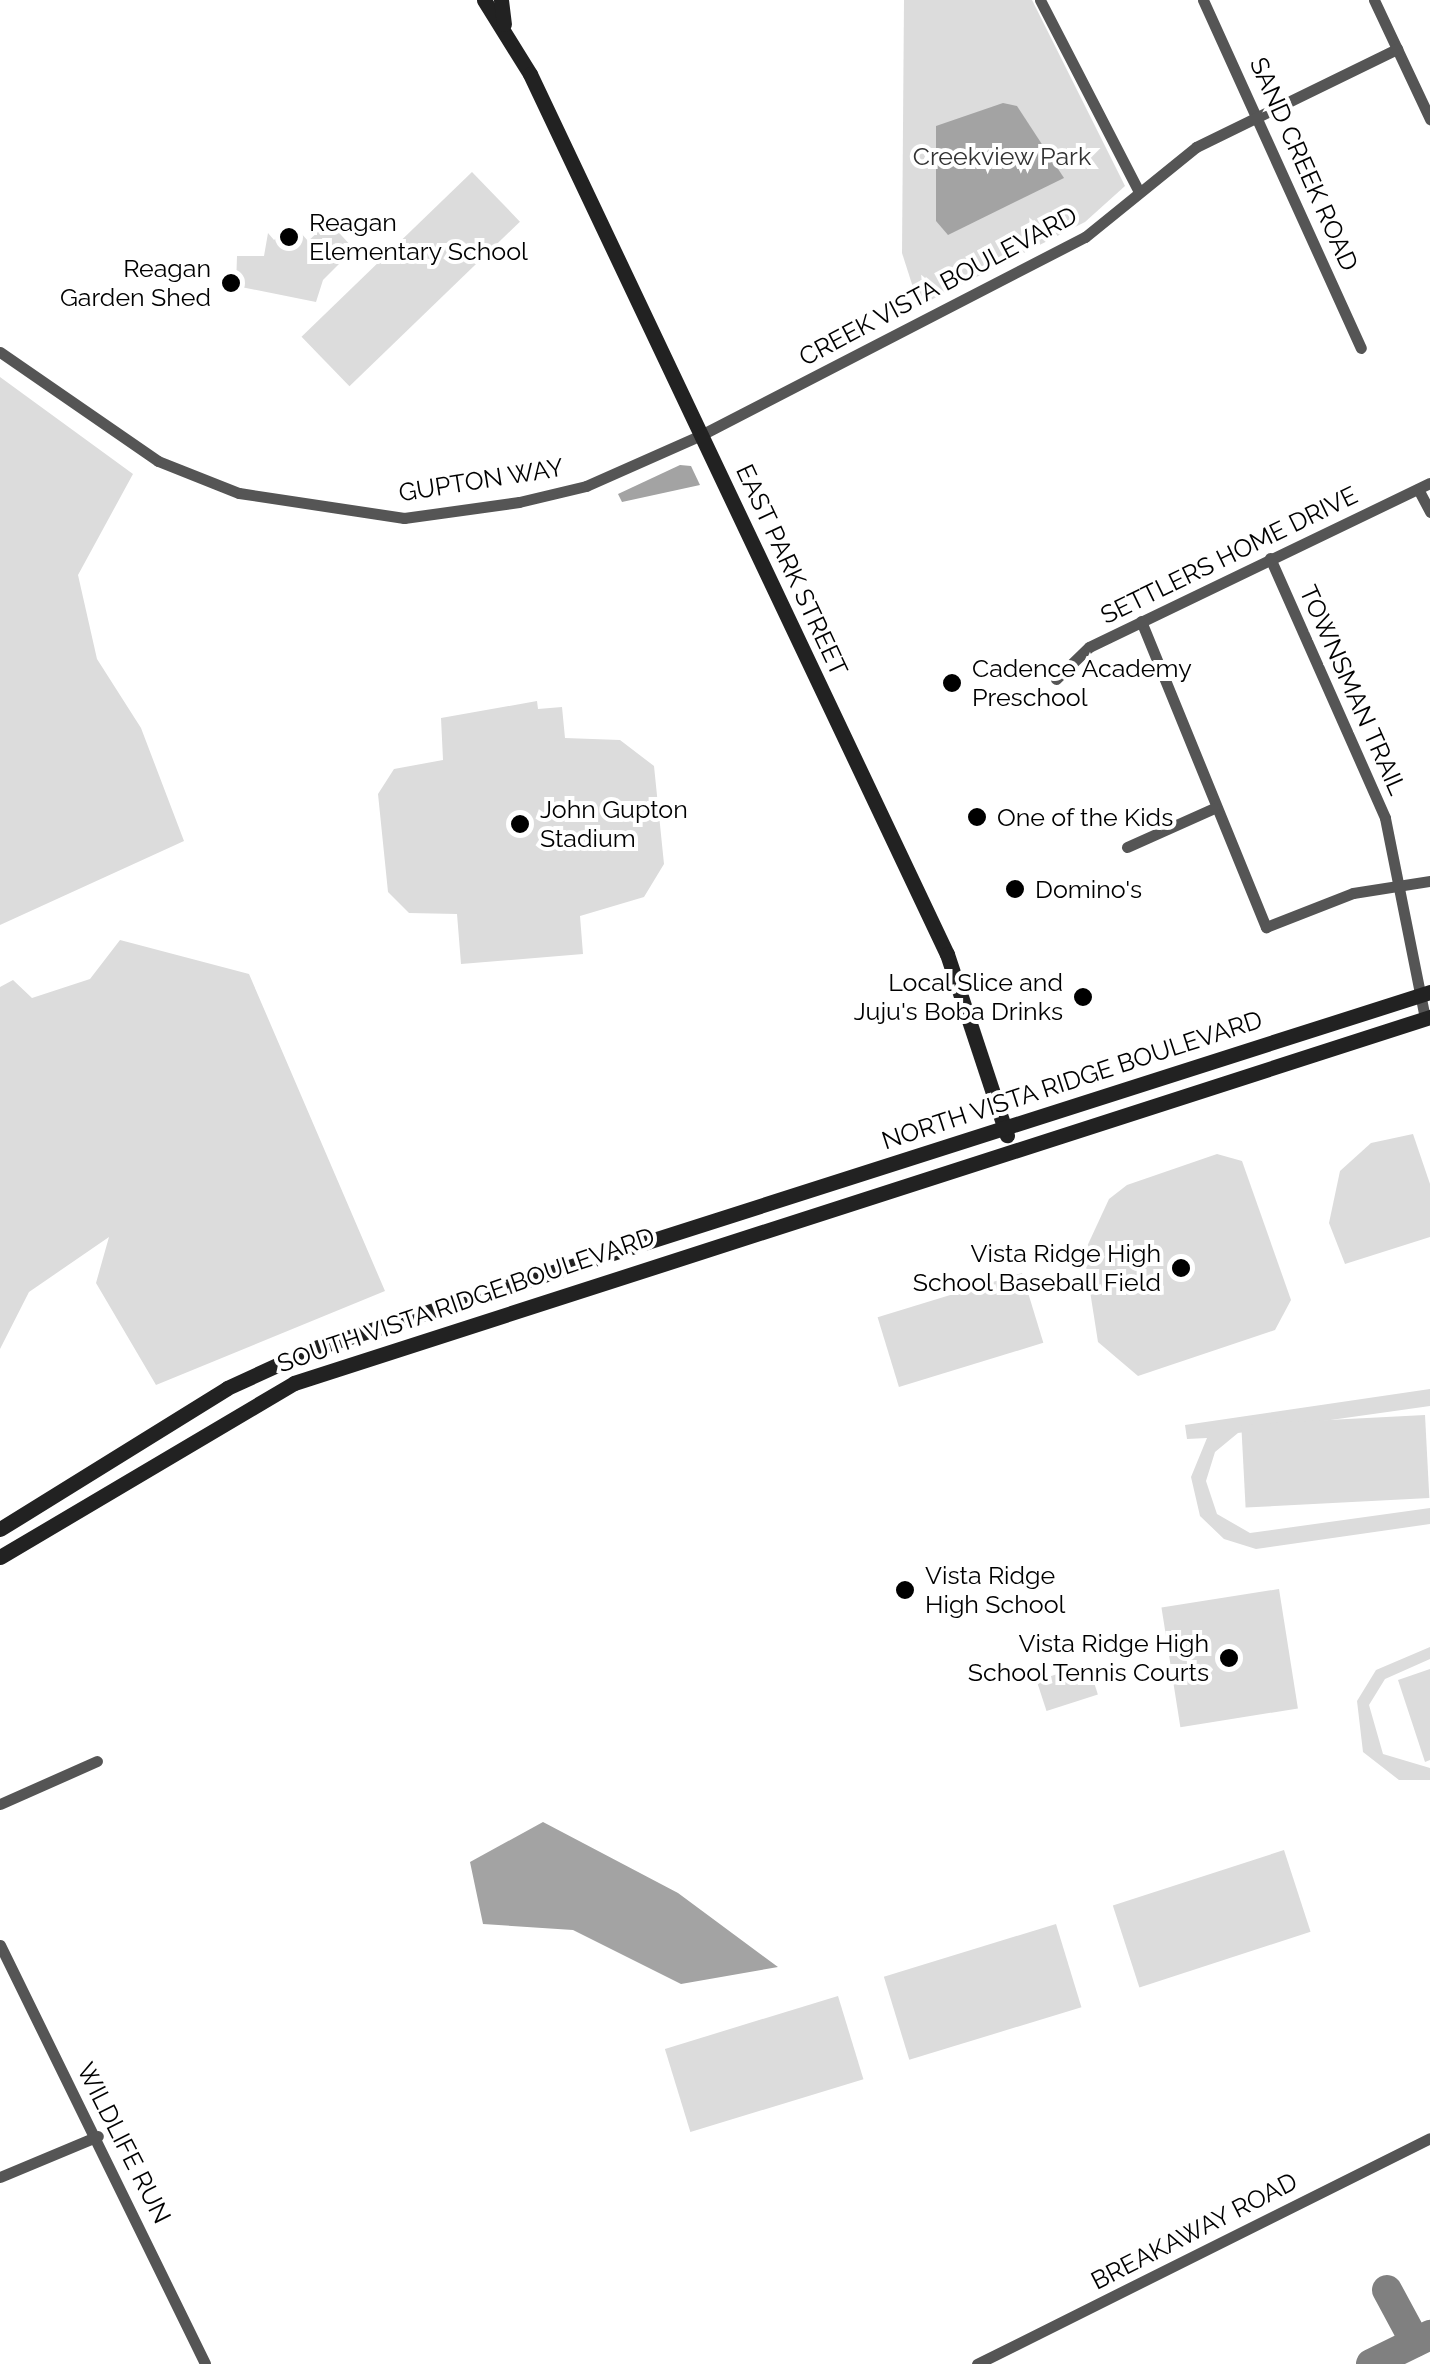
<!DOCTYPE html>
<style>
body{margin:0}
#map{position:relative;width:1430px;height:2364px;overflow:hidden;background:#fff;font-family:Raleway,sans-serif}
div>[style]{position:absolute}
.green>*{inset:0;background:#dcdcdc;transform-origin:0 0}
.water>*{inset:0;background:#a3a3a3}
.taxiway>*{height:30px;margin:-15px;padding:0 15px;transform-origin:15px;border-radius:15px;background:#808080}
.street>*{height:11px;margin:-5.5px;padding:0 5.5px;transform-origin:5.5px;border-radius:5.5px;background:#555}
.secondary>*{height:15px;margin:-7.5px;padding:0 7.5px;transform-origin:7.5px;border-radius:7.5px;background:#222}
.dots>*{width:28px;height:28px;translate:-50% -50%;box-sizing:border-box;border:5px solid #fff;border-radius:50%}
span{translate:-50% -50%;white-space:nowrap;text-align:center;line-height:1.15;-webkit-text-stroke:8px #fff;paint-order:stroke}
.park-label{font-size:25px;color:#333}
.street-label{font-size:25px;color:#000}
.poi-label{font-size:25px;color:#000}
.left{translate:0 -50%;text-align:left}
.right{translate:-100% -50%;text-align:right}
</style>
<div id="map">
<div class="green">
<i style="clip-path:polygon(904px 0,1032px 0,1125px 186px,1085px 222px,919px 306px,902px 253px)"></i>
<i style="left:472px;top:172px;width:69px;height:237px;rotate:46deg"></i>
<i style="clip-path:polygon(329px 222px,354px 249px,323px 280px,316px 302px,236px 286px,237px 256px,264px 256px,268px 233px,274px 240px,293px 224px,308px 241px)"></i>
<i style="clip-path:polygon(0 377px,133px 474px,78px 575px,97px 659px,141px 728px,184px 841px,0 925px)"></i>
<i style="clip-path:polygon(537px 701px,538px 709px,562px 707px,565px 738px,620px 740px,654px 766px,664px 864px,644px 897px,580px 916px,583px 954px,461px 964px,457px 914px,409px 913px,388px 892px,378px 794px,394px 769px,443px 760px,441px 718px)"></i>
<i style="clip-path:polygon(120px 940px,249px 974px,385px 1291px,156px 1385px,96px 1283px,109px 1237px,29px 1292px,0 1349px,0 987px,13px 980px,32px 998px,90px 979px)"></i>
<i style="clip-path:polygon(1413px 1134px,1430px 1184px,1430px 1237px,1345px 1264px,1329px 1223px,1340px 1171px,1371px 1143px)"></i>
<i style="clip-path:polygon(1217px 1154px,1242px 1161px,1291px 1300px,1275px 1330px,1138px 1376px,1098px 1342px,1084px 1253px,1109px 1199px,1127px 1185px)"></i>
<i style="left:1022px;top:1273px;width:73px;height:151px;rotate:73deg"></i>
<i style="clip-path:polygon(1430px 1389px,1430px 1406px,1238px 1433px,1215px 1452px,1206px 1481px,1217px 1514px,1250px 1533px,1430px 1508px,1430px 1524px,1256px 1549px,1224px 1539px,1200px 1516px,1191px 1477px,1207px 1438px,1187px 1439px,1185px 1425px)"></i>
<i style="left:1425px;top:1415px;width:83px;height:184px;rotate:87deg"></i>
<i style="left:1279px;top:1589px;width:121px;height:119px;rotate:81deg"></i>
<i style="clip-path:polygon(1430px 1647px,1430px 1659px,1385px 1679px,1369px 1705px,1383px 1754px,1430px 1768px,1430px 1780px,1399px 1780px,1363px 1752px,1357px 1701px,1376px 1670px)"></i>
<i style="left:1088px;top:1664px;width:32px;height:54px;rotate:72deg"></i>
<i style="clip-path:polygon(1430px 1669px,1430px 1760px,1425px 1762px,1398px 1680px)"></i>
<i style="left:1284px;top:1850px;width:86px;height:180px;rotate:72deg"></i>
<i style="left:1056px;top:1924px;width:87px;height:180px;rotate:73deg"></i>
<i style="left:838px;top:1996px;width:87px;height:181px;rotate:73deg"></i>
</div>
<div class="water">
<i style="clip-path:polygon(1003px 103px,1017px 106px,1064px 178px,948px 235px,936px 221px,936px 126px)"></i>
<i style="clip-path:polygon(680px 465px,691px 466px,700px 485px,622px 502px,618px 494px)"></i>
<i style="clip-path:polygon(543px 1822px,678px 1893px,778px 1967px,681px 1984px,573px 1930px,483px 1924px,470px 1862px)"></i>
</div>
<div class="taxiway">
<i style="left:1387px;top:2290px;width:59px;rotate:61.7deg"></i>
<i style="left:1371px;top:2364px;width:66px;rotate:-26.2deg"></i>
</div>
<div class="street">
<i style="left:1040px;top:0;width:216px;rotate:62.7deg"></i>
<i style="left:1203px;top:0;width:382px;rotate:65.6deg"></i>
<i style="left:1374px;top:0;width:132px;rotate:64.8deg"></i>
<i style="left:0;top:352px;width:192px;rotate:34.6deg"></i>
<i style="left:158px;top:461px;width:87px;rotate:21.6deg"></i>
<i style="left:239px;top:493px;width:167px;rotate:8.6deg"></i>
<i style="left:404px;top:518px;width:116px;rotate:-7.9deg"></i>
<i style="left:519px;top:502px;width:69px;rotate:-13.4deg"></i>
<i style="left:586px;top:486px;width:126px;rotate:-23.9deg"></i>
<i style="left:701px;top:435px;width:432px;rotate:-27.3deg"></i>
<i style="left:1085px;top:237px;width:143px;rotate:-39deg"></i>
<i style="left:1196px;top:147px;width:224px;rotate:-26deg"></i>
<i style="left:1418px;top:489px;width:26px;rotate:62deg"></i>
<i style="left:1270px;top:558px;width:284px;rotate:66.1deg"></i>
<i style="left:1385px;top:818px;width:204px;rotate:78.7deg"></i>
<i style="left:1141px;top:621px;width:331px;rotate:67.8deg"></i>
<i style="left:1266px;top:927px;width:93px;rotate:-21.3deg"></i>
<i style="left:1353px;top:893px;width:78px;rotate:-8.9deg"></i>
<i style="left:1056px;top:679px;width:46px;rotate:-44.1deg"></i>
<i style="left:1089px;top:647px;width:378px;rotate:-25.7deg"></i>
<i style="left:1127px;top:847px;width:95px;rotate:-24.1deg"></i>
<i style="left:0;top:1804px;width:106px;rotate:-23.9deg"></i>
<i style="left:0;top:1945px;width:466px;rotate:63.9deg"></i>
<i style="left:0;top:2177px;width:106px;rotate:-22.7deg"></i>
<i style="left:977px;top:2364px;width:506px;rotate:-26.51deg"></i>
</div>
<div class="secondary">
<i style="left:484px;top:0;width:87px;rotate:58.1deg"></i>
<i style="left:530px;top:74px;width:974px;rotate:64.65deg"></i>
<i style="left:947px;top:954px;width:191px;rotate:71.7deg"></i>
<i style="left:501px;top:0;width:24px;rotate:83deg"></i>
<i style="left:0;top:1529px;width:267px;rotate:-31.8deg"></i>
<i style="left:227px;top:1388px;width:94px;rotate:-24.6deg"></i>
<i style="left:312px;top:1349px;width:1174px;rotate:-17.71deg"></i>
<i style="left:0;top:1557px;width:342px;rotate:-30.6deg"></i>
<i style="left:294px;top:1383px;width:1194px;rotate:-17.86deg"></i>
</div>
<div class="dots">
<i style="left:289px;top:237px;background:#000"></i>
<i style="left:231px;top:283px;background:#000"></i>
<i style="left:952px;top:683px;background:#000"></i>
<i style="left:977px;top:817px;background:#000"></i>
<i style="left:520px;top:824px;background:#000"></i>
<i style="left:1015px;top:889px;background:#000"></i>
<i style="left:1083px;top:997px;background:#000"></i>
<i style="left:1181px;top:1268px;background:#000"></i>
<i style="left:905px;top:1590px;background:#000"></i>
<i style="left:1229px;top:1658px;background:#000"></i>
</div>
<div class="park-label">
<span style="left:1002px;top:156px">Creekview Park</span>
</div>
<div class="street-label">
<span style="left:1304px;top:164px;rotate:66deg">SAND CREEK ROAD</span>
<span style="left:938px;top:286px;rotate:-28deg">CREEK VISTA BOULEVARD</span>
<span style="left:481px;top:480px;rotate:-9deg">GUPTON WAY</span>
<span style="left:1229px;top:555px;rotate:-26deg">SETTLERS HOME DRIVE</span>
<span style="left:792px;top:570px;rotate:65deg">EAST PARK STREET</span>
<span style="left:1353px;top:690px;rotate:66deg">TOWNSMAN TRAIL</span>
<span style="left:1072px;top:1080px;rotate:-18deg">NORTH VISTA RIDGE BOULEVARD</span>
<span style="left:466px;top:1300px;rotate:-19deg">SOUTH VISTA RIDGE BOULEVARD</span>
<span style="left:124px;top:2143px;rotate:63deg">WILDLIFE RUN</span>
<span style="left:1194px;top:2231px;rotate:-27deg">BREAKAWAY ROAD</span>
</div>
<div class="poi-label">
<span class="left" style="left:309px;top:237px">Reagan<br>Elementary School</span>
<span class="right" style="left:211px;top:283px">Reagan<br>Garden Shed</span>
<span class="left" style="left:972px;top:683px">Cadence Academy<br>Preschool</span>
<span class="left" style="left:540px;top:824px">John Gupton<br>Stadium</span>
<span class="left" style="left:997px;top:817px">One of the Kids</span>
<span class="left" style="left:1035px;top:889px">Domino's</span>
<span class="right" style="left:1063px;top:997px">Local Slice and<br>Juju's Boba Drinks</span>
<span class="right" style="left:1161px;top:1268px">Vista Ridge High<br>School Baseball Field</span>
<span class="left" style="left:925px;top:1590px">Vista Ridge<br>High School</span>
<span class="right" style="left:1209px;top:1658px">Vista Ridge High<br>School Tennis Courts</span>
</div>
</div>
